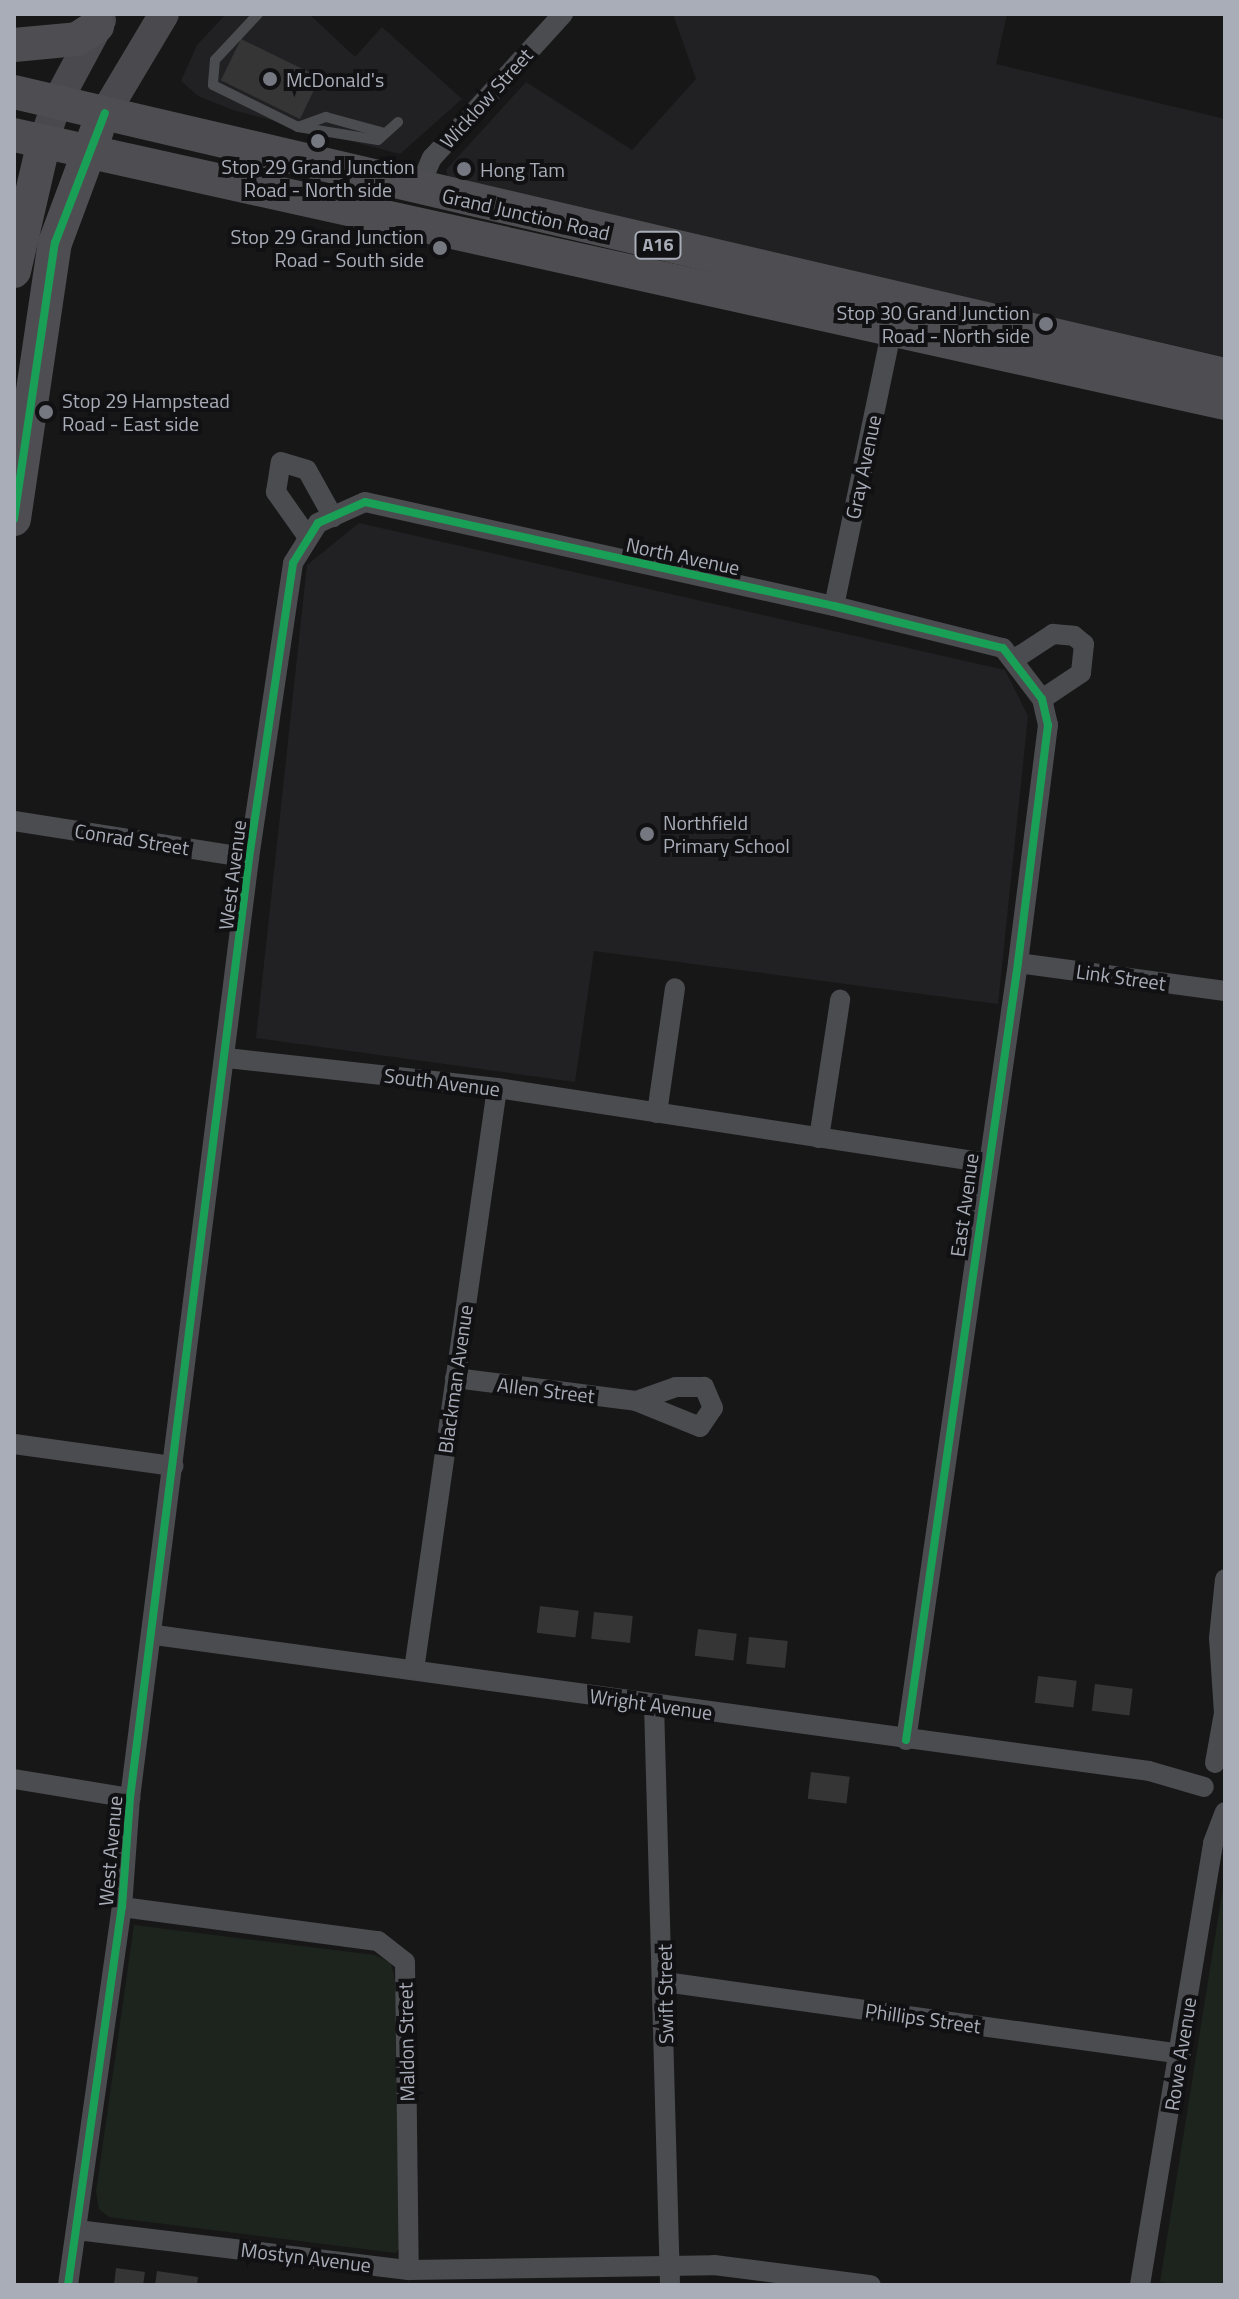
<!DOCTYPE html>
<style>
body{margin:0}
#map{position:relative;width:1239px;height:2299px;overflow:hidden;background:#171717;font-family:"Titillium Web",sans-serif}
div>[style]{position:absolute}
.built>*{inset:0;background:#212123}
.green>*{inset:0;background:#1d241e}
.building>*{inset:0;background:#353536;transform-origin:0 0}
.service>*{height:10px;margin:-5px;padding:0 5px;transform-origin:5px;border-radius:5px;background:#4b4c50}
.minor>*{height:20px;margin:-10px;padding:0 10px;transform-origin:10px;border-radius:10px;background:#4b4c50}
.secondary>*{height:30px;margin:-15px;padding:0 15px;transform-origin:15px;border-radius:15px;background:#4a4a4e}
.trunk>*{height:34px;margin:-17px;padding:0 17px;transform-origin:17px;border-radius:17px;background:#4e4e52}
.cycleway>*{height:8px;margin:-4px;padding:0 4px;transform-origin:4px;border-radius:4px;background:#1a9f57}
.dots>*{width:22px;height:22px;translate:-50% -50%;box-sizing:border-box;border:4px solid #111113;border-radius:50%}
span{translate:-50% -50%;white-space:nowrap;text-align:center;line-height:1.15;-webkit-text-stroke:8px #111113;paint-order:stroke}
.shield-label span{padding:2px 6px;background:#111113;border:2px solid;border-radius:6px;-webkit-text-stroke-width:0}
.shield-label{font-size:18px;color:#a8adb8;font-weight:700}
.poi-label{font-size:20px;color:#a8adb8}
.left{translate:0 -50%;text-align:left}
.right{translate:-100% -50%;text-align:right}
.street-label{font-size:20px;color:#a8adb8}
.frame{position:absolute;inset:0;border:16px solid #a8adb8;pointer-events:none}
</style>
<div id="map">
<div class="built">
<i style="clip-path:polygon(226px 14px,309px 14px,355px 57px,382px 27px,462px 99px,400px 154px,233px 110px,198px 96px,181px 81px,197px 45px)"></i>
<i style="clip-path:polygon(673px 14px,1007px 14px,996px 64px,1225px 119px,1225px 357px,449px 181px,446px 170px,526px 82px,632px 150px,696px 79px)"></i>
<i style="clip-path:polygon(359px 523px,1005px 670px,1028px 716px,998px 1004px,594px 951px,575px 1082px,256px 1038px,307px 565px)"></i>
</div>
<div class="green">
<i style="clip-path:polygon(1225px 1875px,1225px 2285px,1183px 2285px,1160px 2282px)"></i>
<i style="clip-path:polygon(134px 1925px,375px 1955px,391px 1963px,400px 2001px,403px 2243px,396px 2253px,109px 2217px,99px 2209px,96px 2192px)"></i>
</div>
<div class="building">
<i style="left:241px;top:39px;width:88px;height:46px;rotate:26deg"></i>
<i style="left:540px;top:1606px;width:39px;height:27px;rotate:7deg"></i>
<i style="left:594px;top:1612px;width:39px;height:27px;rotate:6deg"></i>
<i style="left:698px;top:1629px;width:39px;height:27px;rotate:7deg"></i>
<i style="left:749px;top:1637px;width:39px;height:27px;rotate:6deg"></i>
<i style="left:1038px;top:1676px;width:39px;height:27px;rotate:7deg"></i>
<i style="left:1095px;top:1684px;width:38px;height:27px;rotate:7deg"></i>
<i style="left:811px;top:1772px;width:39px;height:27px;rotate:7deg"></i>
<i style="clip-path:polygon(116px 2268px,145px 2272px,143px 2285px,114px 2285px)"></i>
<i style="clip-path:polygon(157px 2271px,198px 2277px,197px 2285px,155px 2285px)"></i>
</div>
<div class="service">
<i style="left:258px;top:14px;width:63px;rotate:133.1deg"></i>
<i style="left:215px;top:60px;width:25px;rotate:95deg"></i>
<i style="left:213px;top:85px;width:95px;rotate:26.3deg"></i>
<i style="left:298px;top:127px;width:81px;rotate:9.2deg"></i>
<i style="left:378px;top:140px;width:27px;rotate:-42deg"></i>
<i style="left:298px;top:127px;width:30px;rotate:-20deg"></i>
<i style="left:326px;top:117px;width:60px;rotate:15.4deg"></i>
</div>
<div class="minor">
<i style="left:419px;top:188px;width:33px;rotate:-67deg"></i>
<i style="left:432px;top:158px;width:195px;rotate:-47.7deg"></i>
<i style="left:307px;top:536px;width:54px;rotate:-125.2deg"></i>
<i style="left:276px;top:492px;width:30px;rotate:-81deg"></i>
<i style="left:281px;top:462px;width:27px;rotate:17deg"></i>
<i style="left:307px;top:470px;width:54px;rotate:61deg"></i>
<i style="left:834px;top:606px;width:284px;rotate:-78.2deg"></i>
<i style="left:1013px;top:660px;width:48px;rotate:-33deg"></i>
<i style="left:1053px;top:634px;width:21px;rotate:5deg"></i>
<i style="left:1074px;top:636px;width:13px;rotate:39deg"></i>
<i style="left:1084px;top:644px;width:29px;rotate:96deg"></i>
<i style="left:1081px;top:673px;width:47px;rotate:146.3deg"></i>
<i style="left:14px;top:821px;width:238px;rotate:8.9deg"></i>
<i style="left:1018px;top:963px;width:209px;rotate:7.7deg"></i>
<i style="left:227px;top:1058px;width:272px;rotate:6.3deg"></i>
<i style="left:497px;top:1088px;width:495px;rotate:8.7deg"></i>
<i style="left:657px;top:1113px;width:126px;rotate:-81.8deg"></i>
<i style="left:819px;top:1138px;width:140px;rotate:-81.3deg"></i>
<i style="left:455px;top:1378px;width:182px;rotate:7.2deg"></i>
<i style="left:636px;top:1401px;width:69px;rotate:22.1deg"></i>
<i style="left:700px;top:1427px;width:23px;rotate:-56deg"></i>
<i style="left:713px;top:1408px;width:23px;rotate:-113deg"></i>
<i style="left:704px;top:1387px;width:28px;rotate:180deg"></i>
<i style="left:676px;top:1387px;width:42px;rotate:160.7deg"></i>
<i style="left:14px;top:1444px;width:161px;rotate:7.9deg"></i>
<i style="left:155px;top:1635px;width:1003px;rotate:7.79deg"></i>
<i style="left:1149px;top:1771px;width:57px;rotate:16.2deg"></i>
<i style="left:414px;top:1670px;width:588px;rotate:-81.88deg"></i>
<i style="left:654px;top:1704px;width:581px;rotate:88.42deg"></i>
<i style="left:1215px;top:1763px;width:51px;rotate:-79.8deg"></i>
<i style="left:1224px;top:1713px;width:75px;rotate:-93.8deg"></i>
<i style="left:1219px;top:1638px;width:59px;rotate:-84.2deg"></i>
<i style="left:14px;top:1779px;width:118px;rotate:9.3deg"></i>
<i style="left:122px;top:1907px;width:258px;rotate:7.6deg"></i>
<i style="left:378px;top:1941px;width:34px;rotate:38deg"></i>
<i style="left:405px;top:1962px;width:308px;rotate:89.3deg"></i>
<i style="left:665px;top:1982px;width:521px;rotate:7.94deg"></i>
<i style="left:77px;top:2230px;width:334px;rotate:6.9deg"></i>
<i style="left:409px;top:2270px;width:305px;rotate:-0.9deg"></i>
<i style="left:714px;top:2265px;width:158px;rotate:7.3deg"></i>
<i style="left:68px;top:2285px;width:382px;rotate:-81.9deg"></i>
<i style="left:122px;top:1907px;width:109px;rotate:-85.8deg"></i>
<i style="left:130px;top:1798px;width:948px;rotate:-82.78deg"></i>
<i style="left:249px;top:858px;width:298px;rotate:-81.5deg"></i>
<i style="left:293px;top:563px;width:47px;rotate:-58deg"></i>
<i style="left:318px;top:523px;width:51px;rotate:-24.1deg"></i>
<i style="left:365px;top:502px;width:480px;rotate:12.5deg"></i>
<i style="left:834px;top:606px;width:174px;rotate:14deg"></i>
<i style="left:1003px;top:648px;width:64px;rotate:52.6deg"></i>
<i style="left:1042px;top:699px;width:27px;rotate:77deg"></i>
<i style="left:1048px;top:725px;width:240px;rotate:97.2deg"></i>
<i style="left:1018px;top:963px;width:785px;rotate:98.2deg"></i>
<i style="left:1140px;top:2285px;width:448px;rotate:-80.6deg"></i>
<i style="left:1213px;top:1843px;width:33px;rotate:-69deg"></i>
</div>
<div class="secondary">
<i style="left:105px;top:113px;width:115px;rotate:-59.2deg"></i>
<i style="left:44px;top:141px;width:41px;rotate:-71.6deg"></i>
<i style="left:57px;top:102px;width:93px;rotate:-61.8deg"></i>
</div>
<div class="trunk">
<i style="left:14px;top:45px;width:63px;rotate:-5.4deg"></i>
<i style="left:77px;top:39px;width:24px;rotate:-33deg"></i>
<i style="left:14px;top:92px;width:1244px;rotate:13.15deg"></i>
<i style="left:14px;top:135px;width:1240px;rotate:12.48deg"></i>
<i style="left:14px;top:271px;width:133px;rotate:-77deg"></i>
<i style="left:14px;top:519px;width:279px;rotate:-81.6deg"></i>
<i style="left:55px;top:243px;width:121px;rotate:-69.6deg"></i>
</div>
<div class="cycleway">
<i style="left:14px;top:519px;width:279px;rotate:-81.6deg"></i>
<i style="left:55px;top:243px;width:139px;rotate:-69deg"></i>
<i style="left:68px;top:2285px;width:382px;rotate:-81.9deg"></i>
<i style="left:122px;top:1907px;width:109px;rotate:-85.8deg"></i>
<i style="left:130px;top:1798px;width:948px;rotate:-82.78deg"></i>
<i style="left:249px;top:858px;width:298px;rotate:-81.5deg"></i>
<i style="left:293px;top:563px;width:47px;rotate:-58deg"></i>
<i style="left:318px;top:523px;width:51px;rotate:-24.1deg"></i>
<i style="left:365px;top:502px;width:480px;rotate:12.5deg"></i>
<i style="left:834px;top:606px;width:174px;rotate:14deg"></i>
<i style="left:1003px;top:648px;width:64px;rotate:52.6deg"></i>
<i style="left:1042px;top:699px;width:27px;rotate:77deg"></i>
<i style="left:1048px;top:725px;width:240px;rotate:97.2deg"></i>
<i style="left:1018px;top:963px;width:785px;rotate:98.2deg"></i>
</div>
<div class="dots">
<i style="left:270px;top:79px;background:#757880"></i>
<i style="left:318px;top:141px;background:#757880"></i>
<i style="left:464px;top:169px;background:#757880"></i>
<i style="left:440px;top:248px;background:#757880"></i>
<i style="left:1046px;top:324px;background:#757880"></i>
<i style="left:46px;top:412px;background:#757880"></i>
<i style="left:647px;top:834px;background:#757880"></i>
</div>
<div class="shield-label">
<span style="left:658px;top:245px">A16</span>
</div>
<div class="poi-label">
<span class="left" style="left:286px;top:79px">McDonald's</span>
<span style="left:318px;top:178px">Stop 29 Grand Junction<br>Road - North side</span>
<span class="left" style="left:480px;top:169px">Hong Tam</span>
<span class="right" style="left:424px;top:248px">Stop 29 Grand Junction<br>Road - South side</span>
<span class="right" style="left:1030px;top:324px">Stop 30 Grand Junction<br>Road - North side</span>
<span class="left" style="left:62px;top:412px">Stop 29 Hampstead<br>Road - East side</span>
<span class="left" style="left:663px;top:834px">Northfield<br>Primary School</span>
</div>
<div class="street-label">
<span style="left:486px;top:98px;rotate:-48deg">Wicklow Street</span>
<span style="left:526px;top:214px;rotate:13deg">Grand Junction Road</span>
<span style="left:863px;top:467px;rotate:-78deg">Gray Avenue</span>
<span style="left:683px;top:556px;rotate:12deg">North Avenue</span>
<span style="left:132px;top:839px;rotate:9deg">Conrad Street</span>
<span style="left:232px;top:875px;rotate:-83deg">West Avenue</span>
<span style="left:1121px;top:977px;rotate:8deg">Link Street</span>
<span style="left:442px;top:1082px;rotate:7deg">South Avenue</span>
<span style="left:964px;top:1205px;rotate:-82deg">East Avenue</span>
<span style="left:455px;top:1379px;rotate:-82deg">Blackman Avenue</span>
<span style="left:546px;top:1390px;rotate:7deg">Allen Street</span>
<span style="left:651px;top:1704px;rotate:8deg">Wright Avenue</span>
<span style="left:110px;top:1851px;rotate:-85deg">West Avenue</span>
<span style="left:665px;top:1994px;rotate:-91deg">Swift Street</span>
<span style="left:923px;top:2018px;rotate:8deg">Phillips Street</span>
<span style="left:406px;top:2042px;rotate:-91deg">Maldon Street</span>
<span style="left:1180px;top:2054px;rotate:-81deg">Rowe Avenue</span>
<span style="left:306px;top:2257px;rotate:7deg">Mostyn Avenue</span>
</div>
<div class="frame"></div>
</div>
